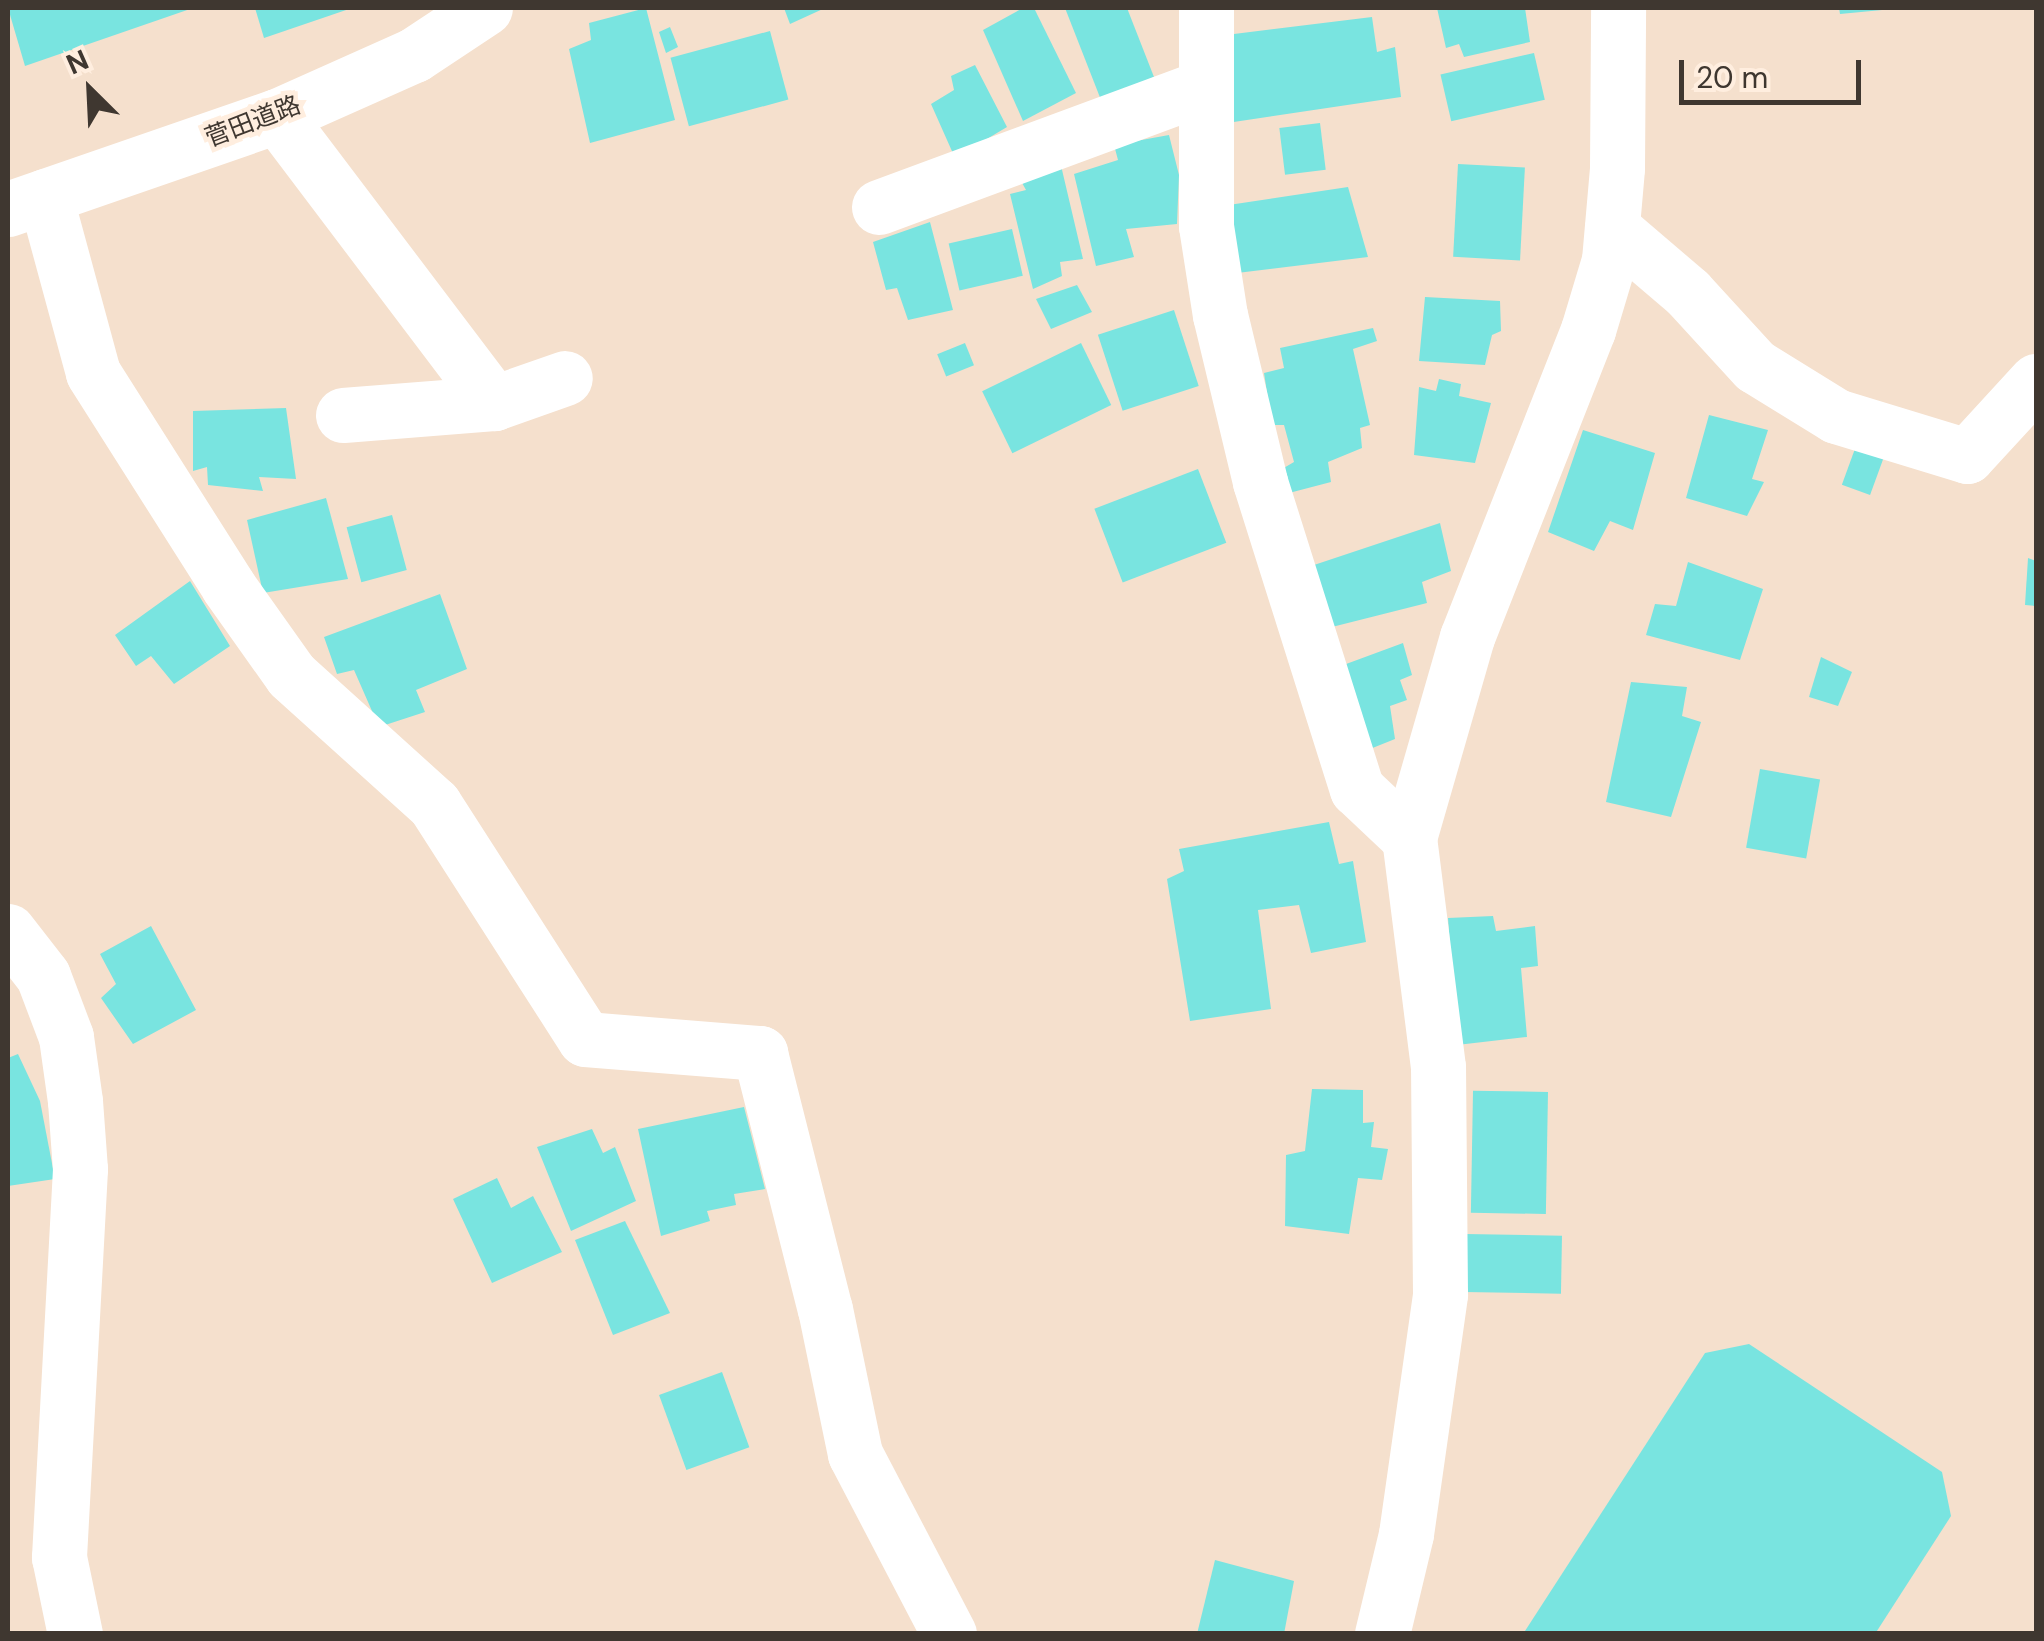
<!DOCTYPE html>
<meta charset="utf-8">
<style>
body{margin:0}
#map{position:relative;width:2044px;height:1641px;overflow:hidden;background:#f5e0cd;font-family:"DM Sans","Noto Sans JP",sans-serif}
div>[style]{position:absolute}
.building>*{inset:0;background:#79e4e0;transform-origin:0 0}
.minor>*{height:55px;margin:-27.5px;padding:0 27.5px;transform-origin:27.5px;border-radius:27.5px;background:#fff}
span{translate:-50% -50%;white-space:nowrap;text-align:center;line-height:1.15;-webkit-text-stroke:9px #ffeedf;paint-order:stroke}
.street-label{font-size:25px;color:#3f3730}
.frame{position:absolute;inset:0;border:10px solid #3f3730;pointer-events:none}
.north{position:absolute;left:40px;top:40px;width:100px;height:100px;-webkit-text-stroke:8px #ffeedf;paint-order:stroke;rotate:336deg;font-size:28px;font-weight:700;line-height:40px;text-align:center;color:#3f3730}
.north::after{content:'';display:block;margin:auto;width:35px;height:45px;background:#3f3730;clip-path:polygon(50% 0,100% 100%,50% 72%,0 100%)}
.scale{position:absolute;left:1679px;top:60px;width:182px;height:45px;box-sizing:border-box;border:5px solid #3f3730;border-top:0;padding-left:12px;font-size:30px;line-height:35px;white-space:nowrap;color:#3f3730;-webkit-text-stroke:8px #ffeedf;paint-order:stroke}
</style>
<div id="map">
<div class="building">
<i style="clip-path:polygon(8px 8px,193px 8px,25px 66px)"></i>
<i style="clip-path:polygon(255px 8px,352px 8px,264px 38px)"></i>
<i style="clip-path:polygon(646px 8px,675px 120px,590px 143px,569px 49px,591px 40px,589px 23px)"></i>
<i style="clip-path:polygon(784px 8px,825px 8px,790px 24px)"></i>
<i style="clip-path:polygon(1023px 8px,1034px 8px,1076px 93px,1023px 121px,983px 30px)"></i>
<i style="clip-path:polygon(1065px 8px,1127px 8px,1154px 77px,1101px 100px)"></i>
<i style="clip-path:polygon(1437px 8px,1525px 8px,1530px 42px,1464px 57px,1459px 44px,1446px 48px)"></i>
<i style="clip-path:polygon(1839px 8px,1881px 8px,1882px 10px,1840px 14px)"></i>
<i style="clip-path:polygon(1372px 17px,1377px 52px,1395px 47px,1401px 97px,1227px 123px,1226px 35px)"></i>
<i style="clip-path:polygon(670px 27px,678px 47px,666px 53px,659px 32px)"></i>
<i style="left:770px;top:31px;width:71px;height:103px;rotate:75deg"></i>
<i style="left:1534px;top:53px;width:48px;height:96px;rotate:77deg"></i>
<i style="clip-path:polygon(975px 65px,1007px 127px,955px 158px,931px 104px,954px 90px,951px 76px)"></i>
<i style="left:1320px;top:123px;width:47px;height:41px;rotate:83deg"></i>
<i style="clip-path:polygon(1169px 135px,1179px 175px,1177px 224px,1126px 229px,1134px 257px,1096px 266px,1074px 174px,1118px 160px,1114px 145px)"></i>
<i style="clip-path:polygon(1059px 157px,1083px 259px,1060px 262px,1062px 276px,1033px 289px,1010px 194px,1026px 190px,1016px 172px)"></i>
<i style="left:1458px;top:164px;width:67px;height:93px;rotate:3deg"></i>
<i style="clip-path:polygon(1348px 187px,1368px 257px,1237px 273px,1222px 206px)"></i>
<i style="clip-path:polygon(930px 222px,953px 310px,908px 320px,897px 288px,886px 290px,873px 242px)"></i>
<i style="left:1012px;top:229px;width:48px;height:65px;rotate:77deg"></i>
<i style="clip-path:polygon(1077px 285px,1092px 312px,1051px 329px,1036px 299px)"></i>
<i style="clip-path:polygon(1425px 297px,1500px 301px,1501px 331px,1492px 335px,1485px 365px,1419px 361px)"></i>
<i style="left:1174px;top:310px;width:80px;height:80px;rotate:72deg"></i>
<i style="clip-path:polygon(1373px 328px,1377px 341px,1353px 349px,1370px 425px,1360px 428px,1362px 448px,1328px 462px,1331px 482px,1289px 493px,1282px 469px,1294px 462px,1284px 425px,1272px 425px,1264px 373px,1284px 368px,1280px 348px)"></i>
<i style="left:965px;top:343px;width:24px;height:30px;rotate:68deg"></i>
<i style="left:1081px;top:343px;width:69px;height:110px;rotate:64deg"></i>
<i style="clip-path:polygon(1439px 379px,1461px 384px,1459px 396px,1491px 403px,1475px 463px,1414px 455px,1419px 387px,1436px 391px)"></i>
<i style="clip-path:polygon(286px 408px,296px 479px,259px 477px,263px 491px,208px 485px,207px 467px,193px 471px,193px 411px)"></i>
<i style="clip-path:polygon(1709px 415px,1768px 430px,1752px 479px,1764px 482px,1747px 516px,1686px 498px)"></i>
<i style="clip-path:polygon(1583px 430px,1655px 453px,1633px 530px,1610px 521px,1594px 551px,1548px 532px)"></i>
<i style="left:1860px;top:435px;width:30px;height:53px;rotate:20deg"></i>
<i style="left:1198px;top:469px;width:79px;height:111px;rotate:69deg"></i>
<i style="clip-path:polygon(326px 498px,348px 579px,263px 593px,247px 520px)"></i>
<i style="left:392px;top:515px;width:57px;height:47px;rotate:75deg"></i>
<i style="clip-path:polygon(1440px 523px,1451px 571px,1422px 582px,1427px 603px,1328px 628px,1314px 565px)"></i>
<i style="clip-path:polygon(2028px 558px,2036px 561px,2036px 606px,2025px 605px)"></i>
<i style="clip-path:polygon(1688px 562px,1763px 589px,1740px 660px,1646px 635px,1655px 604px,1676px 606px)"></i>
<i style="clip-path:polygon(190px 581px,230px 646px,174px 684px,151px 656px,136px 666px,115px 635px)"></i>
<i style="clip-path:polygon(440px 594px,467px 669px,416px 690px,425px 712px,379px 727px,354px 670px,337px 674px,324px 637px)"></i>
<i style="clip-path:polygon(1403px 643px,1412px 675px,1400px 680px,1407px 700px,1390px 706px,1395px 739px,1365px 751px,1338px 667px)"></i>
<i style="clip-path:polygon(1821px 657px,1852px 672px,1838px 706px,1809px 697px)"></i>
<i style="clip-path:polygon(1631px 682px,1687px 687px,1682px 716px,1701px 722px,1671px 817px,1606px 802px)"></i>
<i style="left:1760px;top:769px;width:61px;height:80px;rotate:10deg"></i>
<i style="clip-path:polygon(1329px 822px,1339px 864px,1353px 861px,1366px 942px,1311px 953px,1299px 905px,1258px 910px,1271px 1009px,1190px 1021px,1167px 879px,1184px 871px,1179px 849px)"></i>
<i style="clip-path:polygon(1493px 916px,1496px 931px,1535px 926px,1538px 966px,1521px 968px,1527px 1037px,1457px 1045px,1448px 918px)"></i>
<i style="clip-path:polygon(151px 926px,196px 1010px,133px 1044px,101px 998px,116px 984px,100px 954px)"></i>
<i style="clip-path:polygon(18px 1054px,40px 1101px,55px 1179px,8px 1186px,8px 1058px)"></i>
<i style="clip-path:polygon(1312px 1089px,1363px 1090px,1363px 1123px,1374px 1122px,1371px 1147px,1388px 1149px,1382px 1180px,1358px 1178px,1349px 1234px,1285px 1226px,1286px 1155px,1305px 1151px)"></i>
<i style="left:1548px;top:1092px;width:122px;height:75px;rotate:91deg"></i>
<i style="clip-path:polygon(744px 1107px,765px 1189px,734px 1194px,736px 1205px,707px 1211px,710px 1221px,661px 1236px,638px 1129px)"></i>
<i style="clip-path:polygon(592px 1129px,603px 1153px,615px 1147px,636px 1201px,571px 1231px,537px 1147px)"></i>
<i style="clip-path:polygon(497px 1178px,511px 1208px,533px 1196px,562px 1252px,492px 1283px,453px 1199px)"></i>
<i style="clip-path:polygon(625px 1221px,670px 1313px,613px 1335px,575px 1240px)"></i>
<i style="left:1465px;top:1234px;width:97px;height:58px;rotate:1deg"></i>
<i style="clip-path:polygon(1749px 1344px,1942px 1472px,1951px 1516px,1875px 1634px,1523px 1634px,1705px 1353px)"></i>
<i style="left:722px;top:1372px;width:80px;height:67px;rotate:70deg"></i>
<i style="clip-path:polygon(1215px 1560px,1294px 1581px,1284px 1634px,1197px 1634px)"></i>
</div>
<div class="minor">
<i style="left:1206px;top:8px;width:218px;rotate:90deg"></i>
<i style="left:1206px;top:226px;width:90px;rotate:81.1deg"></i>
<i style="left:1220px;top:315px;width:172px;rotate:76.5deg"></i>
<i style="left:1260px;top:482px;width:322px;rotate:72.5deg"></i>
<i style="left:1357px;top:789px;width:71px;rotate:43.3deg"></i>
<i style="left:277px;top:116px;width:360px;rotate:52.9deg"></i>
<i style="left:45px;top:196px;width:183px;rotate:74.8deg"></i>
<i style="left:93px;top:373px;width:252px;rotate:57.6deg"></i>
<i style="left:228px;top:586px;width:109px;rotate:54.7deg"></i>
<i style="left:291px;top:675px;width:193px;rotate:42.1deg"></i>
<i style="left:434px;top:804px;width:279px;rotate:57.3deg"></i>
<i style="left:585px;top:1039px;width:176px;rotate:4.6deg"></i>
<i style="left:760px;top:1053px;width:264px;rotate:75.8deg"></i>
<i style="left:825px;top:1309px;width:148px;rotate:78.3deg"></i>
<i style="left:855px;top:1454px;width:203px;rotate:62.4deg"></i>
<i style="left:879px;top:207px;width:346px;rotate:-20.3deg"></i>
<i style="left:8px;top:209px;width:285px;rotate:-19.1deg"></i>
<i style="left:277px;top:116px;width:150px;rotate:-24deg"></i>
<i style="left:414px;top:55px;width:85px;rotate:-33.5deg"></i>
<i style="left:1612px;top:228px;width:100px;rotate:40.5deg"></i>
<i style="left:1688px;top:293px;width:99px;rotate:47.5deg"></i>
<i style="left:1755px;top:366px;width:95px;rotate:31.7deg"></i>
<i style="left:1836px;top:416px;width:137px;rotate:17deg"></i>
<i style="left:1967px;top:456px;width:102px;rotate:-47.4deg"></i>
<i style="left:343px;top:415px;width:151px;rotate:-4.5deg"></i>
<i style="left:494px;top:403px;width:75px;rotate:-19.4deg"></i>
<i style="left:8px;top:931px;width:57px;rotate:52.1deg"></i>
<i style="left:43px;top:976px;width:65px;rotate:69.3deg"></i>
<i style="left:66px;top:1037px;width:65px;rotate:82deg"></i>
<i style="left:75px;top:1101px;width:68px;rotate:85.8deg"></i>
<i style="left:80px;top:1169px;width:389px;rotate:93.1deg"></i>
<i style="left:59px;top:1557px;width:79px;rotate:78.3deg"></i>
<i style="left:1382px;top:1634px;width:103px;rotate:-76.5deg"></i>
<i style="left:1406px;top:1534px;width:242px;rotate:-81.9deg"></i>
<i style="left:1440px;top:1294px;width:227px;rotate:-90.5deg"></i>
<i style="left:1438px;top:1067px;width:231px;rotate:-97.2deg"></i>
<i style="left:1409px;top:838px;width:209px;rotate:-73.9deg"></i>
<i style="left:1467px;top:637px;width:330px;rotate:-68.5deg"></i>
<i style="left:1588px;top:330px;width:73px;rotate:-73.3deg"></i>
<i style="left:1609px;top:260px;width:92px;rotate:-85deg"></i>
<i style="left:1617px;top:168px;width:160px;rotate:-89.6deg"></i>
</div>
<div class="street-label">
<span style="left:253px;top:122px;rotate:-21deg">菅田道路</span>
</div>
<div class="frame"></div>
<div class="north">N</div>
<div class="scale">20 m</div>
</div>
